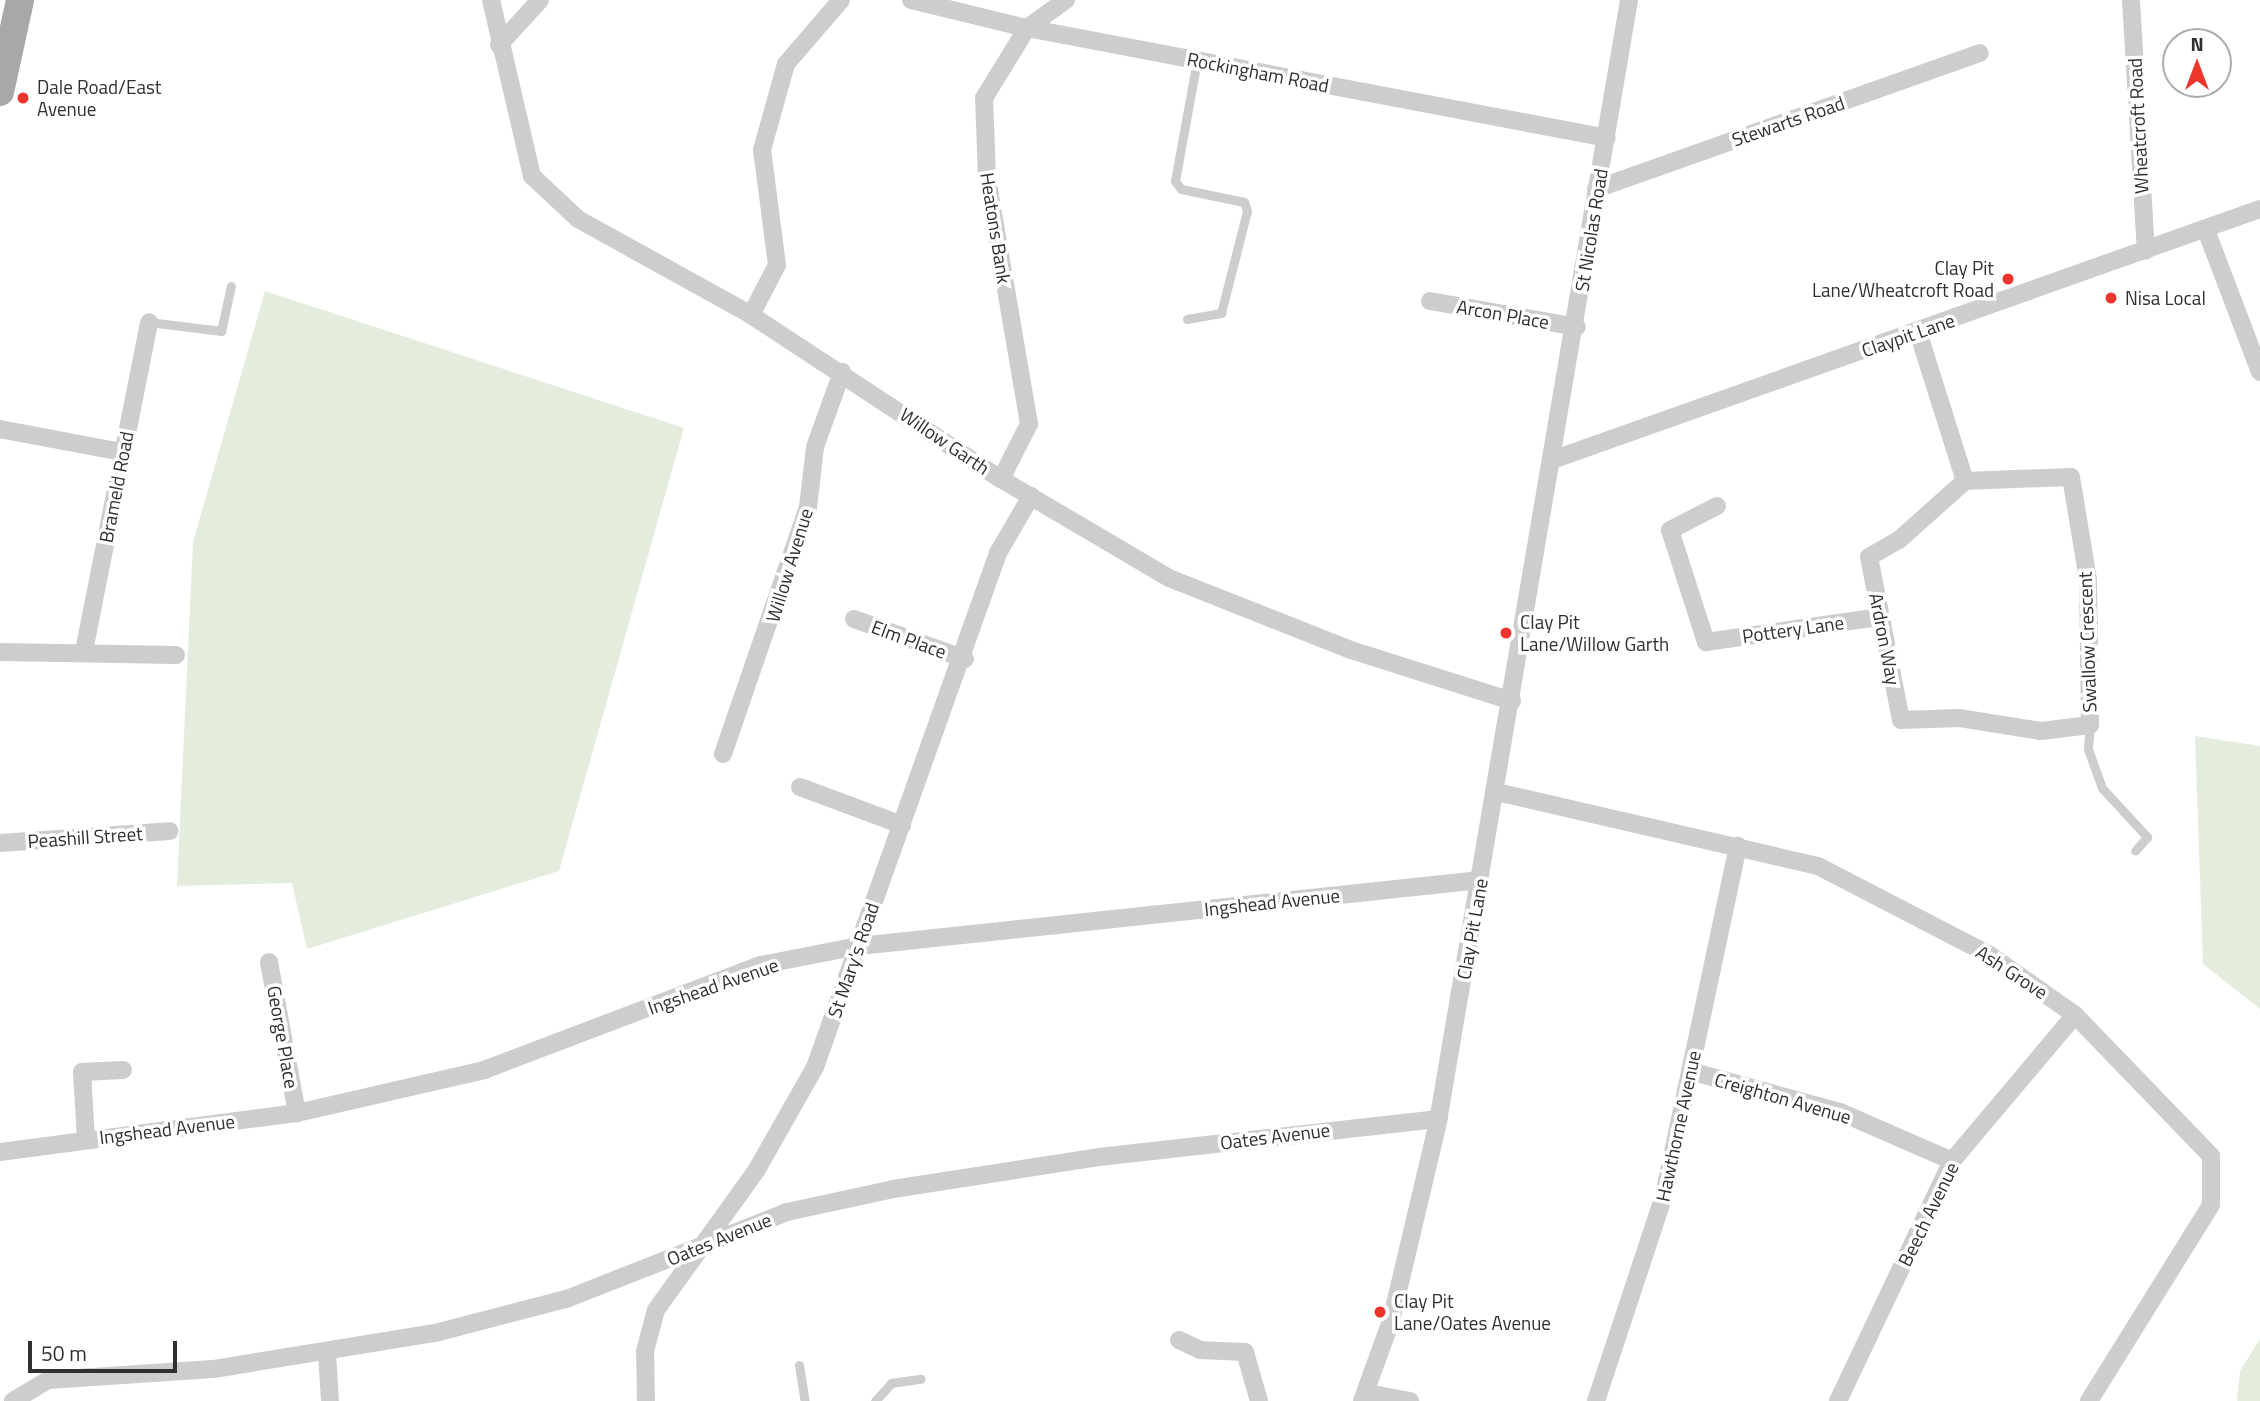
<!DOCTYPE html>
<style>
body{margin:0}
#map{position:relative;width:2260px;height:1401px;overflow:hidden;background:#fff;font-family:"Titillium Web",sans-serif}
div>[style]{position:absolute}
.green>*{inset:0;background:#e4eddd}
.service>*{height:9px;margin:-4.5px;padding:0 4.5px;transform-origin:4.5px;border-radius:4.5px;background:#cdcdcd}
.minor>*{height:18px;margin:-9px;padding:0 9px;transform-origin:9px;border-radius:9px;background:#cdcdcd}
.primary>*{height:28px;margin:-14px;padding:0 14px;transform-origin:14px;border-radius:14px;background:#a8a8a8}
.dots>*{width:19px;height:19px;translate:-50% -50%;box-sizing:border-box;border:4px solid #fff;border-radius:50%}
span{translate:-50% -50%;white-space:nowrap;text-align:center;line-height:1.15;-webkit-text-stroke:7px #fff;paint-order:stroke}
.street-label{font-size:19px;color:#303030}
.poi-label{font-size:19px;color:#303030}
.left{translate:0 -50%;text-align:left}
.right{translate:-100% -50%;text-align:right}
.north{position:absolute;left:2162px;top:28px;width:70px;height:70px;box-sizing:border-box;background:#fff;border:2px solid #acacac;border-radius:50%;rotate:0deg;font-size:19px;font-weight:700;line-height:28px;text-align:center;color:#303030}
.north::after{content:'';display:block;margin:auto;width:24px;height:32px;background:#ee352b;clip-path:polygon(50% 0,100% 100%,50% 72%,0 100%)}
.scale{position:absolute;left:28px;top:1341px;width:149px;height:32px;box-sizing:border-box;border:4px solid #303030;border-top:0;padding-left:9px;font-size:21px;line-height:24px;white-space:nowrap;color:#303030;-webkit-text-stroke:5px #fff;paint-order:stroke}
</style>
<div id="map">
<div class="green">
<i style="clip-path:polygon(265px 291px,684px 428px,559px 871px,307px 949px,292px 883px,177px 886px,193px 542px)"></i>
<i style="clip-path:polygon(2195px 736px,2260px 746px,2260px 1009px,2203px 964px)"></i>
<i style="clip-path:polygon(2260px 1339px,2260px 1401px,2237px 1401px,2240px 1371px)"></i>
</div>
<div class="service">
<i style="left:1187px;top:319px;width:35px;rotate:-10deg"></i>
<i style="left:1221px;top:313px;width:105px;rotate:-75.7deg"></i>
<i style="left:1247px;top:211px;width:9px;rotate:-108deg"></i>
<i style="left:1244px;top:202px;width:64px;rotate:-168.3deg"></i>
<i style="left:1181px;top:189px;width:10px;rotate:-127deg"></i>
<i style="left:1175px;top:181px;width:123px;rotate:-79.7deg"></i>
<i style="left:149px;top:322px;width:73px;rotate:7.1deg"></i>
<i style="left:221px;top:331px;width:46px;rotate:-77.5deg"></i>
<i style="left:2090px;top:725px;width:24px;rotate:95deg"></i>
<i style="left:2088px;top:749px;width:41px;rotate:70.3deg"></i>
<i style="left:2102px;top:788px;width:67px;rotate:47.4deg"></i>
<i style="left:2147px;top:837px;width:18px;rotate:131deg"></i>
<i style="left:799px;top:1365px;width:36px;rotate:81deg"></i>
<i style="left:875px;top:1401px;width:24px;rotate:-48deg"></i>
<i style="left:891px;top:1383px;width:30px;rotate:-8deg"></i>
</div>
<div class="minor">
<i style="left:491px;top:0;width:181px;rotate:76.9deg"></i>
<i style="left:532px;top:176px;width:63px;rotate:43.1deg"></i>
<i style="left:578px;top:219px;width:198px;rotate:29deg"></i>
<i style="left:751px;top:315px;width:299px;rotate:33.3deg"></i>
<i style="left:1001px;top:479px;width:195px;rotate:30.5deg"></i>
<i style="left:1169px;top:578px;width:196px;rotate:21.6deg"></i>
<i style="left:1351px;top:650px;width:169px;rotate:17.6deg"></i>
<i style="left:911px;top:0;width:119px;rotate:13.6deg"></i>
<i style="left:1027px;top:28px;width:590px;rotate:10.74deg"></i>
<i style="left:2131px;top:0;width:251px;rotate:86.6deg"></i>
<i style="left:499px;top:45px;width:61px;rotate:-47.7deg"></i>
<i style="left:1596px;top:189px;width:407px;rotate:-19.5deg"></i>
<i style="left:2206px;top:230px;width:152px;rotate:69.2deg"></i>
<i style="left:1430px;top:301px;width:149px;rotate:10deg"></i>
<i style="left:751px;top:315px;width:56px;rotate:-62.5deg"></i>
<i style="left:777px;top:265px;width:116px;rotate:-97.4deg"></i>
<i style="left:762px;top:150px;width:89px;rotate:-74.4deg"></i>
<i style="left:786px;top:64px;width:84px;rotate:-49.3deg"></i>
<i style="left:1918px;top:332px;width:156px;rotate:72.5deg"></i>
<i style="left:0;top:429px;width:124px;rotate:10.7deg"></i>
<i style="left:1555px;top:459px;width:748px;rotate:-19.53deg"></i>
<i style="left:2071px;top:477px;width:104px;rotate:80.6deg"></i>
<i style="left:2088px;top:580px;width:145px;rotate:89.2deg"></i>
<i style="left:2090px;top:725px;width:49px;rotate:173deg"></i>
<i style="left:2041px;top:731px;width:82px;rotate:-170.9deg"></i>
<i style="left:1960px;top:718px;width:59px;rotate:178.1deg"></i>
<i style="left:1901px;top:720px;width:166px;rotate:-101.1deg"></i>
<i style="left:1869px;top:557px;width:34px;rotate:-30deg"></i>
<i style="left:1899px;top:540px;width:89px;rotate:-41.8deg"></i>
<i style="left:1965px;top:481px;width:106px;rotate:-2.2deg"></i>
<i style="left:1001px;top:479px;width:62px;rotate:-63deg"></i>
<i style="left:1029px;top:424px;width:250px;rotate:-99.7deg"></i>
<i style="left:987px;top:178px;width:80px;rotate:-92.1deg"></i>
<i style="left:984px;top:98px;width:82px;rotate:-58.4deg"></i>
<i style="left:1027px;top:28px;width:48px;rotate:-35.7deg"></i>
<i style="left:1717px;top:506px;width:53px;rotate:152.9deg"></i>
<i style="left:1670px;top:530px;width:118px;rotate:72.2deg"></i>
<i style="left:1706px;top:642px;width:176px;rotate:-8.2deg"></i>
<i style="left:854px;top:619px;width:118px;rotate:19.8deg"></i>
<i style="left:84px;top:651px;width:335px;rotate:-78.8deg"></i>
<i style="left:0;top:652px;width:176px;rotate:1deg"></i>
<i style="left:723px;top:754px;width:261px;rotate:-71deg"></i>
<i style="left:808px;top:507px;width:60px;rotate:-83.3deg"></i>
<i style="left:815px;top:447px;width:80px;rotate:-70.2deg"></i>
<i style="left:800px;top:787px;width:109px;rotate:20.4deg"></i>
<i style="left:1497px;top:792px;width:329px;rotate:13deg"></i>
<i style="left:1818px;top:866px;width:194px;rotate:27.4deg"></i>
<i style="left:1990px;top:955px;width:104px;rotate:35.2deg"></i>
<i style="left:2075px;top:1015px;width:196px;rotate:46deg"></i>
<i style="left:2211px;top:1156px;width:49px;rotate:90deg"></i>
<i style="left:2211px;top:1205px;width:231px;rotate:121.9deg"></i>
<i style="left:0;top:843px;width:170px;rotate:-4deg"></i>
<i style="left:269px;top:962px;width:154px;rotate:79.5deg"></i>
<i style="left:1690px;top:1071px;width:156px;rotate:15.3deg"></i>
<i style="left:1840px;top:1112px;width:122px;rotate:23.6deg"></i>
<i style="left:86px;top:1139px;width:67px;rotate:-93.4deg"></i>
<i style="left:82px;top:1072px;width:41px;rotate:-2.8deg"></i>
<i style="left:0;top:1152px;width:300px;rotate:-7.5deg"></i>
<i style="left:297px;top:1113px;width:192px;rotate:-12.9deg"></i>
<i style="left:484px;top:1070px;width:296px;rotate:-20.8deg"></i>
<i style="left:761px;top:965px;width:100px;rotate:-11deg"></i>
<i style="left:859px;top:946px;width:625px;rotate:-6.06deg"></i>
<i style="left:1179px;top:1340px;width:23px;rotate:25deg"></i>
<i style="left:1200px;top:1350px;width:45px;rotate:2.5deg"></i>
<i style="left:1245px;top:1352px;width:51px;rotate:74.1deg"></i>
<i style="left:327px;top:1352px;width:49px;rotate:86.5deg"></i>
<i style="left:1367px;top:1393px;width:44px;rotate:10.5deg"></i>
<i style="left:13px;top:1401px;width:41px;rotate:-31deg"></i>
<i style="left:48px;top:1380px;width:166px;rotate:-3.8deg"></i>
<i style="left:214px;top:1369px;width:224px;rotate:-9.3deg"></i>
<i style="left:435px;top:1333px;width:138px;rotate:-14.6deg"></i>
<i style="left:569px;top:1298px;width:234px;rotate:-21.5deg"></i>
<i style="left:787px;top:1212px;width:108px;rotate:-12.2deg"></i>
<i style="left:893px;top:1189px;width:208px;rotate:-8.8deg"></i>
<i style="left:1099px;top:1157px;width:342px;rotate:-6.4deg"></i>
<i style="left:646px;top:1401px;width:50px;rotate:-91.1deg"></i>
<i style="left:645px;top:1351px;width:42px;rotate:-75deg"></i>
<i style="left:656px;top:1310px;width:171px;rotate:-54.3deg"></i>
<i style="left:756px;top:1171px;width:120px;rotate:-60.4deg"></i>
<i style="left:815px;top:1067px;width:546px;rotate:-70.4deg"></i>
<i style="left:998px;top:553px;width:66px;rotate:-59.9deg"></i>
<i style="left:1362px;top:1401px;width:85px;rotate:-70.1deg"></i>
<i style="left:1391px;top:1321px;width:199px;rotate:-76.7deg"></i>
<i style="left:1437px;top:1127px;width:1143px;rotate:-80.33deg"></i>
<i style="left:1596px;top:1401px;width:213px;rotate:-71.7deg"></i>
<i style="left:1663px;top:1199px;width:361px;rotate:-78deg"></i>
<i style="left:1838px;top:1401px;width:266px;rotate:-64.6deg"></i>
<i style="left:1952px;top:1161px;width:191px;rotate:-49.9deg"></i>
</div>
<div class="primary">
<i style="left:0;top:92px;width:94px;rotate:-77.7deg"></i>
</div>
<div class="dots">
<i style="left:23px;top:98px;background:#ee352b"></i>
<i style="left:2008px;top:279px;background:#ee352b"></i>
<i style="left:2111px;top:298px;background:#ee352b"></i>
<i style="left:1506px;top:633px;background:#ee352b"></i>
<i style="left:1380px;top:1312px;background:#ee352b"></i>
</div>
<div class="street-label">
<span style="left:1258px;top:72px;rotate:11deg">Rockingham Road</span>
<span style="left:1788px;top:121px;rotate:-19deg">Stewarts Road</span>
<span style="left:2138px;top:126px;rotate:-93deg">Wheatcroft Road</span>
<span style="left:996px;top:228px;rotate:81deg">Heatons Bank</span>
<span style="left:1591px;top:230px;rotate:-81deg">St Nicolas Road</span>
<span style="left:1503px;top:314px;rotate:10deg">Arcon Place</span>
<span style="left:1908px;top:335px;rotate:-19deg">Claypit Lane</span>
<span style="left:945px;top:441px;rotate:34deg">Willow Garth</span>
<span style="left:116px;top:487px;rotate:-79deg">Brameld Road</span>
<span style="left:789px;top:565px;rotate:-73deg">Willow Avenue</span>
<span style="left:1793px;top:629px;rotate:-8deg">Pottery Lane</span>
<span style="left:909px;top:639px;rotate:20deg">Elm Place</span>
<span style="left:1885px;top:639px;rotate:79deg">Ardron Way</span>
<span style="left:2087px;top:642px;rotate:-92deg">Swallow Crescent</span>
<span style="left:85px;top:837px;rotate:-4deg">Peashill Street</span>
<span style="left:1272px;top:902px;rotate:-6deg">Ingshead Avenue</span>
<span style="left:1472px;top:929px;rotate:-80deg">Clay Pit Lane</span>
<span style="left:853px;top:960px;rotate:-71deg">St Mary's Road</span>
<span style="left:2012px;top:972px;rotate:33deg">Ash Grove</span>
<span style="left:713px;top:986px;rotate:-19deg">Ingshead Avenue</span>
<span style="left:283px;top:1037px;rotate:80deg">George Place</span>
<span style="left:1783px;top:1098px;rotate:16deg">Creighton Avenue</span>
<span style="left:1678px;top:1126px;rotate:-78deg">Hawthorne Avenue</span>
<span style="left:167px;top:1129px;rotate:-7deg">Ingshead Avenue</span>
<span style="left:1275px;top:1136px;rotate:-7deg">Oates Avenue</span>
<span style="left:1928px;top:1214px;rotate:-64deg">Beech Avenue</span>
<span style="left:719px;top:1239px;rotate:-22deg">Oates Avenue</span>
</div>
<div class="poi-label">
<span class="left" style="left:37px;top:98px">Dale Road/East<br>Avenue</span>
<span class="right" style="left:1994px;top:279px">Clay Pit<br>Lane/Wheatcroft Road</span>
<span class="left" style="left:2125px;top:298px">Nisa Local</span>
<span class="left" style="left:1520px;top:633px">Clay Pit<br>Lane/Willow Garth</span>
<span class="left" style="left:1394px;top:1312px">Clay Pit<br>Lane/Oates Avenue</span>
</div>
<div class="north">N</div>
<div class="scale">50 m</div>
</div>
